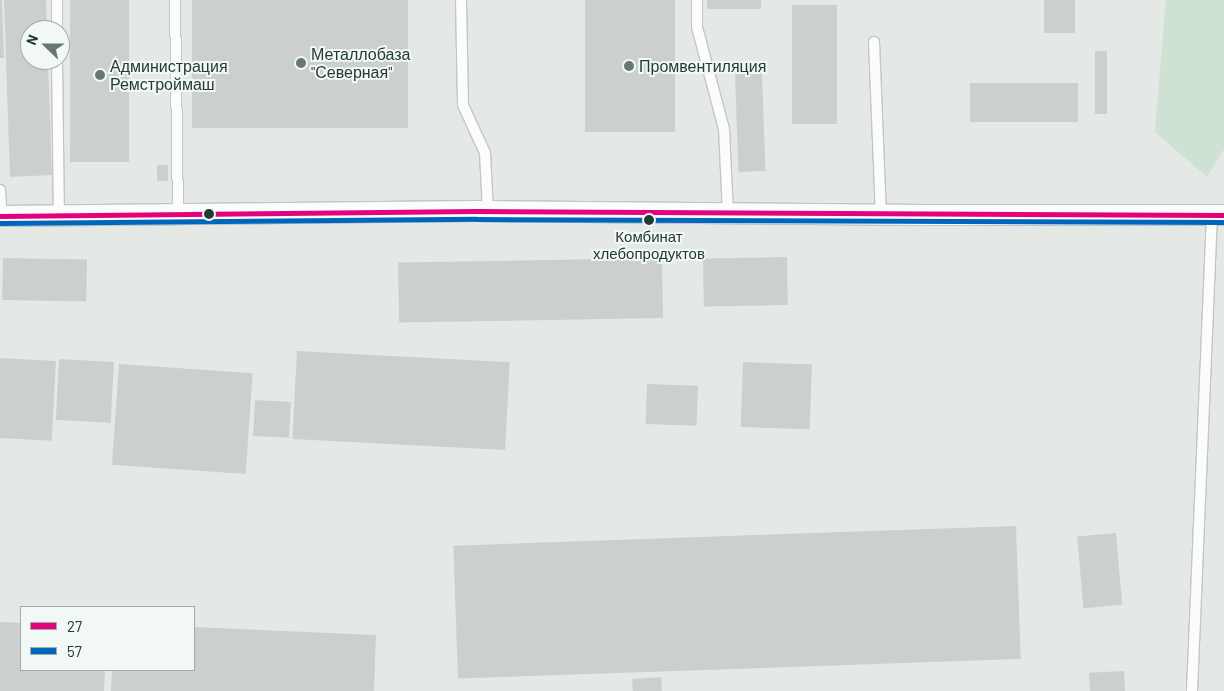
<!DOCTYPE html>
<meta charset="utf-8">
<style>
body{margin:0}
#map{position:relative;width:1224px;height:691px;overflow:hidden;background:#e4e9e6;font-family:Barlow,sans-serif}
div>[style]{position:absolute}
.green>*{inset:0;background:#cee1d2}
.building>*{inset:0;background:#cbd0ce;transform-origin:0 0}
.roads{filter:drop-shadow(1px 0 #c1c6c3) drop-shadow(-1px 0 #c1c6c3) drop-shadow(0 1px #c1c6c3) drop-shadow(0 -1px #c1c6c3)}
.service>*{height:10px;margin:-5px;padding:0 5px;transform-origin:5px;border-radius:5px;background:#fbfcfb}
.minor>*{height:20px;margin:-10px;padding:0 10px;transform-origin:10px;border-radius:10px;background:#fbfcfb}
.bus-1>*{height:5px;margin:-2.5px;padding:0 2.5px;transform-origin:2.5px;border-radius:2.5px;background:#e5007d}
.bus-2>*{height:5px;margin:-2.5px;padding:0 2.5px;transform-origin:2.5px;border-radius:2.5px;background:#0065bd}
.dots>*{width:14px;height:14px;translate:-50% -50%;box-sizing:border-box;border:2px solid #f2f8f5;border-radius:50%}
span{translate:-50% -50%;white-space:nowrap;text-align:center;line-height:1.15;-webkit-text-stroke:4px #f2f8f5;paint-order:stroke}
.bus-label{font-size:15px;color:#233b33}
.poi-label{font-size:16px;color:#233b33}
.left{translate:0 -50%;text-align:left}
.legend{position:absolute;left:20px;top:606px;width:175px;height:65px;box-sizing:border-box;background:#f2f8f5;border:1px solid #9faca7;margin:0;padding:6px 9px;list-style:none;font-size:15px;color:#233b33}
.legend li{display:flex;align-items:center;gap:10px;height:25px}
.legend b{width:25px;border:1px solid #9faca7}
.north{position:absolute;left:20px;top:20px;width:50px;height:50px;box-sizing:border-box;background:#f2f8f5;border:1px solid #9faca7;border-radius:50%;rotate:292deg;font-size:14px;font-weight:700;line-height:20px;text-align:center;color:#233b33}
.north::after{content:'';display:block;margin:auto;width:18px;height:22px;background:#677872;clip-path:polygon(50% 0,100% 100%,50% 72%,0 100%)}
</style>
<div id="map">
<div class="green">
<i style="clip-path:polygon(1166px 0,1224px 0,1224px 149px,1207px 177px,1155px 132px)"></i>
</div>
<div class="building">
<i style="clip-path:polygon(0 0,2px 0,4px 58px,0 58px)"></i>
<i style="clip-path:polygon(4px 0,46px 0,47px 30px,30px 30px,30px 60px,48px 60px,52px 175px,10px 177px)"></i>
<i style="left:70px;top:0;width:59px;height:162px"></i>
<i style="left:192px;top:0;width:216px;height:128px"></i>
<i style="left:585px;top:0;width:90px;height:132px"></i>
<i style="left:707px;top:0;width:54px;height:9px"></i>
<i style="left:1044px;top:0;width:31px;height:33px"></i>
<i style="left:792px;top:5px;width:45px;height:119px"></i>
<i style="left:1095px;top:51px;width:12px;height:63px"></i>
<i style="left:762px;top:73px;width:98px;height:27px;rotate:88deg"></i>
<i style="left:970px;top:83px;width:108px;height:39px"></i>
<i style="left:168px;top:165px;width:16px;height:11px;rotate:90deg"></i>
<i style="left:787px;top:257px;width:48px;height:84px;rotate:89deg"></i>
<i style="left:3px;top:258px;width:84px;height:42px;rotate:1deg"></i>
<i style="left:662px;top:258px;width:60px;height:264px;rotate:89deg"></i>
<i style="left:297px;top:351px;width:213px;height:88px;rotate:3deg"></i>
<i style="left:0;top:358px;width:56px;height:80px;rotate:3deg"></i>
<i style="left:59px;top:359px;width:55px;height:61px;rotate:3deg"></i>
<i style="left:743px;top:362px;width:69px;height:65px;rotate:2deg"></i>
<i style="left:119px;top:364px;width:134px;height:101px;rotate:4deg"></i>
<i style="left:647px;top:384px;width:51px;height:40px;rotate:2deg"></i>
<i style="left:255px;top:400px;width:36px;height:36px;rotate:3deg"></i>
<i style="left:1016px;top:526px;width:133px;height:563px;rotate:88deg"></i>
<i style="left:1116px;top:533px;width:72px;height:39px;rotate:85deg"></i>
<i style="clip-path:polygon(0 622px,21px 623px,21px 670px,105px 670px,104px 691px,0 691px)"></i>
<i style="clip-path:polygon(194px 627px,376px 635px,374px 691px,111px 691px,112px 670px,194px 670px)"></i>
<i style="left:1124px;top:671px;width:20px;height:35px;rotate:87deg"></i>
<i style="left:661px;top:677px;width:14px;height:29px;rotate:86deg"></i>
</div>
<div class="roads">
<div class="service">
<i style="left:57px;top:0;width:30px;rotate:90deg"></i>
<i style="left:175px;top:0;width:215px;rotate:89.2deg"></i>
<i style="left:461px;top:0;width:105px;rotate:88.9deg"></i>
<i style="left:463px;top:105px;width:53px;rotate:65.4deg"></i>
<i style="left:485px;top:153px;width:59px;rotate:87.1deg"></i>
<i style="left:697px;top:0;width:27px;rotate:90deg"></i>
<i style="left:697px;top:27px;width:106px;rotate:75.2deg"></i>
<i style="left:724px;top:129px;width:84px;rotate:87.3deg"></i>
<i style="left:874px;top:42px;width:173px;rotate:87.7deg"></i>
<i style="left:57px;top:60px;width:155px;rotate:89.3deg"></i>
<i style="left:0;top:190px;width:26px;rotate:86deg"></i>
<i style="left:1192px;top:691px;width:476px;rotate:-87.6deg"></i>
</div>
<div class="minor">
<i style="left:0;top:216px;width:476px;rotate:-0.6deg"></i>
<i style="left:476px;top:211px;width:449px;rotate:0.5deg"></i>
<i style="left:925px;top:215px;width:299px"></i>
</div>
</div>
<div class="bus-1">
<i style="left:0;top:216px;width:476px;rotate:-0.6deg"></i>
<i style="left:476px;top:211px;width:748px;rotate:0.31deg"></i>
</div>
<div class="bus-2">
<i style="left:0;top:223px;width:476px;rotate:-0.5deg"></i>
<i style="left:476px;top:219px;width:748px;rotate:0.23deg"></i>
</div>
<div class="dots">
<i style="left:301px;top:63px;background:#677872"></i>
<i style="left:629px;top:66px;background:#677872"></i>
<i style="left:100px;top:75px;background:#677872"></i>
<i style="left:209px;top:214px;background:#233b33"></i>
<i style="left:649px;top:220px;background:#233b33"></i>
</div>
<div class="bus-label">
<span style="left:649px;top:245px">Комбинат<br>хлебопродуктов</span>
</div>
<div class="poi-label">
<span class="left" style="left:311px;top:63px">Металлобаза<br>"Северная"</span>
<span class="left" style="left:110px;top:75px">Администрация<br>Ремстроймаш</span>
<span class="left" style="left:639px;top:66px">Промвентиляция</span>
</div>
<ul class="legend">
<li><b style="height:6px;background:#e5007d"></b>27</li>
<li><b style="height:6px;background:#0065bd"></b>57</li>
</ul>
<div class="north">N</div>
</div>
